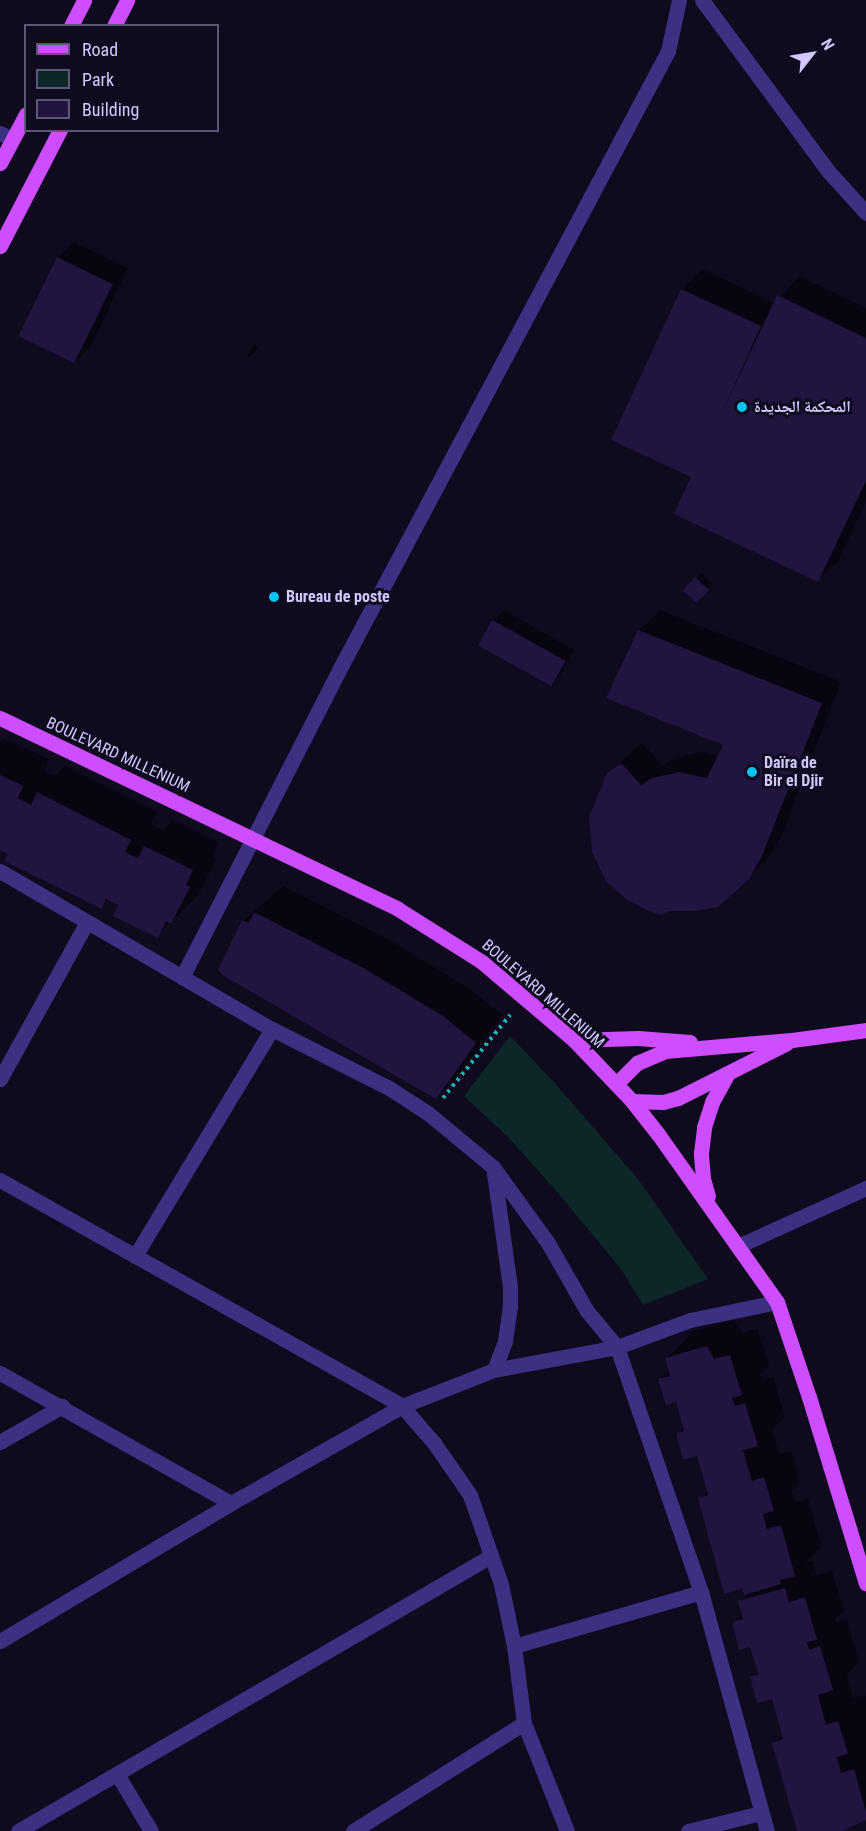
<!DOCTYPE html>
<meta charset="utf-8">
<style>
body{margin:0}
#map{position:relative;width:866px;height:1831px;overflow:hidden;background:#0f0a1e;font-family:"Roboto Condensed","Noto Naskh Arabic",sans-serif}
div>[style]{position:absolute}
.green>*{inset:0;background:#0d2729}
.shadow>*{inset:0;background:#0007;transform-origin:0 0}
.building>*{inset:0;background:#211441;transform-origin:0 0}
.path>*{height:4px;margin-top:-2px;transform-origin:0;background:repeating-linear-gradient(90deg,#22b4b8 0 3px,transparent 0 7.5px)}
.minor>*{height:15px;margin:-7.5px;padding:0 7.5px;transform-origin:7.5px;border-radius:7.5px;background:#3b3082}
.major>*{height:15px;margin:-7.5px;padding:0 7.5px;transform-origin:7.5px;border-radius:7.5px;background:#cd4eff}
.dots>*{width:16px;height:16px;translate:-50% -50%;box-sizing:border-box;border:3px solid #0f0a1e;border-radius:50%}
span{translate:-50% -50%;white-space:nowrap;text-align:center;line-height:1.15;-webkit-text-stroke:6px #0f0a1e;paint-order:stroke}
.poi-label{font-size:16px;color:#d3c7ff;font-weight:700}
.left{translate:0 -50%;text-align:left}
.street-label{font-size:16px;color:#d3c7ff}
.legend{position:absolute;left:24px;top:24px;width:195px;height:108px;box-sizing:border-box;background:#0f0a1e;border:2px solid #5d5678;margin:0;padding:8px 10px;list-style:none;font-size:18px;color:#d3c7ff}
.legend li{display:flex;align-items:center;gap:12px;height:30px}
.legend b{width:30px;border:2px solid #5d5678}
.north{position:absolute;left:782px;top:24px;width:60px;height:60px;-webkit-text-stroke:4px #0f0a1e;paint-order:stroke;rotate:59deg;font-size:16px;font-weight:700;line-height:24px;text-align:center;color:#d3c7ff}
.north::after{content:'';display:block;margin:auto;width:21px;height:27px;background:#d3c7ff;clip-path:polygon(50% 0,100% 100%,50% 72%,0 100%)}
</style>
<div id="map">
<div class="green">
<i style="clip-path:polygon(510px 1036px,552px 1080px,638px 1179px,708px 1279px,643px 1305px,621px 1269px,559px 1194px,509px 1138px,464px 1096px)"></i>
</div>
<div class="shadow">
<i style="clip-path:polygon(74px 242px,128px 268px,91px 346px,75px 362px,58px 258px)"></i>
<i style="clip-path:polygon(702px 269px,775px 303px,799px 276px,866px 308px,866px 501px,839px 560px,818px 580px,693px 477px,682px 290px)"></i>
<i style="clip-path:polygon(254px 345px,258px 347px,255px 351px,250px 357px,247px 355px)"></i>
<i style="left:701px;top:573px;width:16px;height:23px;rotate:43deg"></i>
<i style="clip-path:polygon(504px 610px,574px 650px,561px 674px,550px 685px,493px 621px)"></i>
<i style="clip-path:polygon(660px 610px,841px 682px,782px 834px,769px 857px,748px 878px,608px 773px,642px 743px,663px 766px,674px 758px,700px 752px,719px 756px,725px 745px,639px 631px)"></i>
<i style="clip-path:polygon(4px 739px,49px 759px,44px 771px,55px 776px,65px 766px,157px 812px,151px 824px,163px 830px,173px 820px,219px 843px,212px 857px,216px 859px,198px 895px,157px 936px,120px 905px,109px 899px,101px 907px,0 848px,0 742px)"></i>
<i style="clip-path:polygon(283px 886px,393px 942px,470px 989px,502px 1015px,463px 1070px,436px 1098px,243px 921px)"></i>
<i style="clip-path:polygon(735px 1320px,742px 1333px,757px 1328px,769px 1366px,760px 1374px,762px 1380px,773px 1377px,785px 1417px,772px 1430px,779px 1454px,791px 1451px,800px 1482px,791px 1491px,795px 1502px,808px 1499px,821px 1547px,805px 1563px,812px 1561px,816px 1575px,832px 1571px,844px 1611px,835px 1619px,836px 1623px,847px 1620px,859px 1662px,847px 1674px,853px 1698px,865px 1695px,866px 1697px,866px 1818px,854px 1826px,836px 1831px,799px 1831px,774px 1743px,783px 1734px,773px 1697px,752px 1677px,759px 1670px,751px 1645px,733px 1623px,743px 1613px,740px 1601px,750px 1591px,700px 1499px,709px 1490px,698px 1454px,678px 1433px,685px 1426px,678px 1400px,660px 1379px,670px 1369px,667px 1358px,694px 1331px)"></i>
</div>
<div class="building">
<i style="left:57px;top:257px;width:62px;height:88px;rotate:26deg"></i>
<i style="clip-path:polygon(681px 289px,761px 326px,722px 413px,777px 295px,866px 338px,866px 481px,818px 582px,674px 514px,691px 477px,611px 440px)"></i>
<i style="left:695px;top:577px;width:19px;height:18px;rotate:43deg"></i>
<i style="left:492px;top:620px;width:84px;height:29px;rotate:29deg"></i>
<i style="clip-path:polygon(638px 630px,822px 703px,762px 856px,749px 879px,718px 907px,695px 911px,669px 911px,661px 915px,647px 910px,627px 900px,606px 881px,592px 852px,589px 817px,607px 773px,621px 763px,641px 785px,652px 778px,679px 772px,707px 778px,723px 745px,606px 698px)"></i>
<i style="clip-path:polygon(0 775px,23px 786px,18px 798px,31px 805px,37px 792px,131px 840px,125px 852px,138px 858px,144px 846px,193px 870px,186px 885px,190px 887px,171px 924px,166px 921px,158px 938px,113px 916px,118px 905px,106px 899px,102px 909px,4px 861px,8px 854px,0 850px)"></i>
<i style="clip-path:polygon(254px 912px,365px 969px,443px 1016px,476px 1043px,436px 1099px,224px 976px,218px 970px,242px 920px,249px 923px)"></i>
<i style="clip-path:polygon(707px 1346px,714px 1359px,730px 1355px,742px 1395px,732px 1398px,735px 1406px,745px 1403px,758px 1446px,743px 1450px,752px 1481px,764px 1477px,774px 1511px,763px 1514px,767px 1529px,781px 1525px,795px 1576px,780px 1580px,781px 1584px,744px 1595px,742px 1589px,724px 1594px,698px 1498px,708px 1495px,697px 1456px,683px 1460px,676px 1433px,684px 1431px,676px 1402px,666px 1405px,658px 1379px,670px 1376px,665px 1358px)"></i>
<i style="clip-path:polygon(785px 1588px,789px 1602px,805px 1597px,817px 1640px,807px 1642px,809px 1650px,820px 1646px,833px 1690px,818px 1695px,826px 1725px,838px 1721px,848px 1754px,837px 1757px,841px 1773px,854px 1769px,866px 1812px,866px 1820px,842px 1831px,797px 1831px,772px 1743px,783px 1739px,772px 1699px,757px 1703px,750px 1677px,758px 1674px,750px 1647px,739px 1650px,732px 1622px,743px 1619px,738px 1601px)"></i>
</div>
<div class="path">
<i style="left:443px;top:1098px;width:107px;rotate:-51.1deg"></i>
</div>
<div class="minor">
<i style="left:702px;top:0;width:214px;rotate:53.6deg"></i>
<i style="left:829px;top:172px;width:55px;rotate:47.9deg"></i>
<i style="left:0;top:133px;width:13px;rotate:27deg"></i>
<i style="left:0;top:871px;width:315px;rotate:30.2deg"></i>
<i style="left:272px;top:1029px;width:131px;rotate:26.8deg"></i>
<i style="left:389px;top:1088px;width:48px;rotate:33deg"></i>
<i style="left:429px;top:1114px;width:83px;rotate:39.6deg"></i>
<i style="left:493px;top:1167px;width:94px;rotate:54.1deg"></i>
<i style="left:548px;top:1243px;width:78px;rotate:60.2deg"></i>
<i style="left:587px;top:1311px;width:47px;rotate:50.2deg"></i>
<i style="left:617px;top:1347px;width:259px;rotate:71.1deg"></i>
<i style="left:701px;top:1592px;width:248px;rotate:74.6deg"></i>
<i style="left:182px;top:977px;width:362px;rotate:-62.9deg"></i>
<i style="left:347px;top:655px;width:684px;rotate:-62.01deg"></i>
<i style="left:668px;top:51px;width:52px;rotate:-77.8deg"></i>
<i style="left:0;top:1079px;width:179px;rotate:-61deg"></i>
<i style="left:0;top:1180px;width:461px;rotate:29.3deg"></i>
<i style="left:402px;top:1406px;width:49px;rotate:49.1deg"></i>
<i style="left:434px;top:1443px;width:63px;rotate:55.3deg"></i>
<i style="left:470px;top:1495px;width:94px;rotate:70.8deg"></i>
<i style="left:501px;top:1584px;width:63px;rotate:78.2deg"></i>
<i style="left:514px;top:1646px;width:78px;rotate:82.6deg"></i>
<i style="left:524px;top:1723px;width:116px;rotate:68.3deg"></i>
<i style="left:738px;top:1246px;width:141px;rotate:-24.4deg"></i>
<i style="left:135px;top:1256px;width:265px;rotate:-58.9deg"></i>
<i style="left:494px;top:1370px;width:31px;rotate:-69deg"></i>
<i style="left:505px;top:1341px;width:35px;rotate:-82deg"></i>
<i style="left:510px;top:1306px;width:19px;rotate:-90deg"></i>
<i style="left:510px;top:1287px;width:115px;rotate:-98deg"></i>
<i style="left:0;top:1373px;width:265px;rotate:29.4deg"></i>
<i style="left:0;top:1442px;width:72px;rotate:-30.1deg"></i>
<i style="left:0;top:1641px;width:282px;rotate:-30.8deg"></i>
<i style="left:242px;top:1497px;width:184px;rotate:-29.6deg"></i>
<i style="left:402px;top:1406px;width:99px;rotate:-21.4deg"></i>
<i style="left:494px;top:1370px;width:125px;rotate:-10.6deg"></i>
<i style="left:617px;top:1347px;width:78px;rotate:-20.3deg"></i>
<i style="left:690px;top:1320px;width:89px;rotate:-11.7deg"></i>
<i style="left:514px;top:1646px;width:195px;rotate:-16.1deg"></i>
<i style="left:117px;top:1774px;width:66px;rotate:59.2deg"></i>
<i style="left:18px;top:1831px;width:547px;rotate:-30.17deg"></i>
<i style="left:353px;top:1831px;width:202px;rotate:-32.3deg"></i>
<i style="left:688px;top:1831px;width:75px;rotate:-13.9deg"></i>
</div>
<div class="major">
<i style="left:71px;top:26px;width:29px;rotate:-63deg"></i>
<i style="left:114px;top:26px;width:29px;rotate:-63deg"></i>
<i style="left:0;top:163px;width:55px;rotate:-62deg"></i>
<i style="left:0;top:246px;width:131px;rotate:-62.7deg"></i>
<i style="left:0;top:718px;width:441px;rotate:25.6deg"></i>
<i style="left:398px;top:909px;width:99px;rotate:32.2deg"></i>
<i style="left:482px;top:962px;width:121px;rotate:40.3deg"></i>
<i style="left:574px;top:1040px;width:84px;rotate:46.4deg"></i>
<i style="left:632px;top:1101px;width:42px;rotate:51.8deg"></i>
<i style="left:658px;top:1134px;width:206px;rotate:54.7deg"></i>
<i style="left:777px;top:1302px;width:100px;rotate:71.4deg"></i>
<i style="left:809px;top:1397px;width:195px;rotate:73deg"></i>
<i style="left:574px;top:1040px;width:64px;rotate:-1.8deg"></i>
<i style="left:638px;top:1038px;width:52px;rotate:4.4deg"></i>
<i style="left:616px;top:1084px;width:30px;rotate:-45deg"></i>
<i style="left:637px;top:1063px;width:30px;rotate:-23deg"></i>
<i style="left:665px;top:1051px;width:127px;rotate:-5deg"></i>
<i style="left:792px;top:1040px;width:75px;rotate:-7.7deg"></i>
<i style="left:632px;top:1101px;width:31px;rotate:2deg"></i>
<i style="left:663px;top:1102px;width:16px;rotate:-15deg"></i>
<i style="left:678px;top:1098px;width:122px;rotate:-26.8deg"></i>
<i style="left:708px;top:1196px;width:19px;rotate:-106deg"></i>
<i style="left:703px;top:1178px;width:25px;rotate:-95deg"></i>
<i style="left:701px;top:1153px;width:26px;rotate:-83deg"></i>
<i style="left:704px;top:1127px;width:26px;rotate:-72deg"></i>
<i style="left:712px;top:1102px;width:33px;rotate:-61deg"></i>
</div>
<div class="dots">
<i style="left:742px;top:407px;background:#00c4f2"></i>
<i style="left:274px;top:597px;background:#00c4f2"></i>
<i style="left:752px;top:772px;background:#00c4f2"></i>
</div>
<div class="poi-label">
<span class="left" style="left:754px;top:407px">المحكمة الجديدة</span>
<span class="left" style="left:286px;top:597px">Bureau de poste</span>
<span class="left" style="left:764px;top:772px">Daïra de<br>Bir el Djir</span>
</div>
<div class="street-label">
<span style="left:118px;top:755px;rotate:25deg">BOULEVARD MILLENIUM</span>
<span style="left:543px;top:994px;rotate:41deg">BOULEVARD MILLENIUM</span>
</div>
<ul class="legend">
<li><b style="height:8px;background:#cd4eff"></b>Road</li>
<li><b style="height:16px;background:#0d2729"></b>Park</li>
<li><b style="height:16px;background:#211441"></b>Building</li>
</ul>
<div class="north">N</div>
</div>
